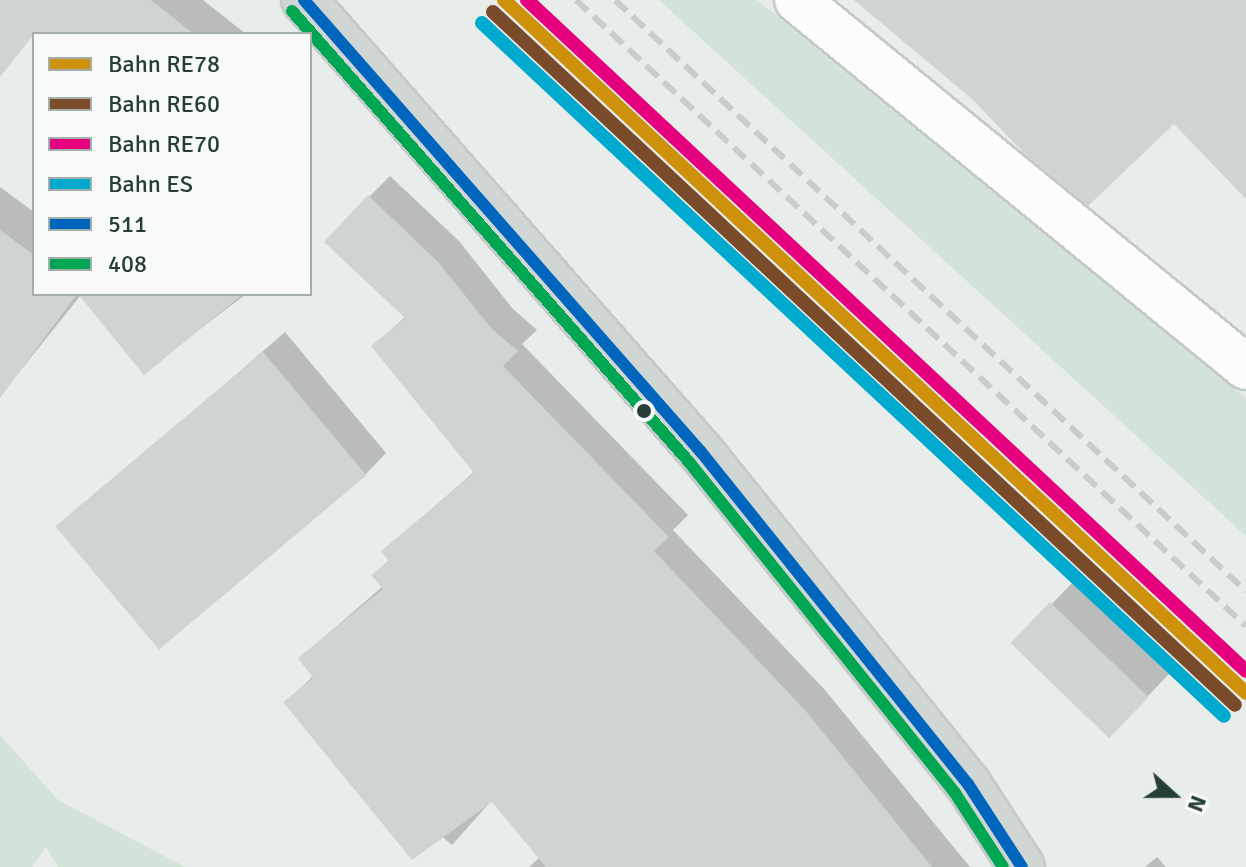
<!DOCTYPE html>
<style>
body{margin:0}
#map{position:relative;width:1246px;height:867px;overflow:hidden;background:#e8ecea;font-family:Signika,sans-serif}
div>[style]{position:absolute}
.green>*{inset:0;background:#d3e3d8}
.shadow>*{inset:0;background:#0003}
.building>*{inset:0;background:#cfd3d1;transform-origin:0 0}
.roads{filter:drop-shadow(2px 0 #c5c9c7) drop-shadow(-2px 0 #c5c9c7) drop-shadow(0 2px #c5c9c7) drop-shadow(0 -2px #c5c9c7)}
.minor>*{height:44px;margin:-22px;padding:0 22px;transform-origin:22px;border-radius:22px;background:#fcfcfc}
.major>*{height:44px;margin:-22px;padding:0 22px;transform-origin:22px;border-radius:22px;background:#d0d6d4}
.rail>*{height:6px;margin-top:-3px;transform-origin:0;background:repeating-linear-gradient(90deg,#c9cccb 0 16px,transparent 0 24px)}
.bus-1>*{height:12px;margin:-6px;padding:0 6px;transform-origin:6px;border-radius:6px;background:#0065bd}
.bus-2>*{height:12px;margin:-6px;padding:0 6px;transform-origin:6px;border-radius:6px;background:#00a651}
.rail-1>*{height:14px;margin:-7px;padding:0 7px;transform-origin:7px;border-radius:7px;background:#cd910b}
.rail-2>*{height:14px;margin:-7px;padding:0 7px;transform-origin:7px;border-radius:7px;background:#7a4b2a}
.rail-3>*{height:14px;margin:-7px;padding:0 7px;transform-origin:7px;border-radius:7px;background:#e5007d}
.rail-4>*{height:14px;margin:-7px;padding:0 7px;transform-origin:7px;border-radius:7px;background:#00a9ce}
.dots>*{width:22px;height:22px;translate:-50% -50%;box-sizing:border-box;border:4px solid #f7faf9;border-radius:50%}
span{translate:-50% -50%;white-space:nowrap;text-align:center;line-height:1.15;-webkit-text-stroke:6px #f7faf9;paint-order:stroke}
.legend{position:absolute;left:32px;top:32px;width:280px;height:264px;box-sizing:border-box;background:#f7faf9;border:2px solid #a4afac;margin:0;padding:10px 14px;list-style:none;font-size:24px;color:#273e38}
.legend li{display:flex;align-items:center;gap:16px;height:40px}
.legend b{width:40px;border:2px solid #a4afac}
.north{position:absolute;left:1134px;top:755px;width:80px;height:80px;-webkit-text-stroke:6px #f7faf9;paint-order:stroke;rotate:111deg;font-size:22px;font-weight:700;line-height:32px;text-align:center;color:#273e38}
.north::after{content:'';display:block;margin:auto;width:28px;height:36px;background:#273e38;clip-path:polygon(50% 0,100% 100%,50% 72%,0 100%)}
</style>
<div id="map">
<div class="green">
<i style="clip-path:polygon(659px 0,757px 0,1246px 398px,1246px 536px)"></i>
<i style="clip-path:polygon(0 735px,58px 800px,185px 867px,58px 867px,46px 847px,32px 867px,0 867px)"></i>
</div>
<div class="shadow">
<i style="clip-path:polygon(0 0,203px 0,246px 34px,34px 34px,10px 62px,0 53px)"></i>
<i style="clip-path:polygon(390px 176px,459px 241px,513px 309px,537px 330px,522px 344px,688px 515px,673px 530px,825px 690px,970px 867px,529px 867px,540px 857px,493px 799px,452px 845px,286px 702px,314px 675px,300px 658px,383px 586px,374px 575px,390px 559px,384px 551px,475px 471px,373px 346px,406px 316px,369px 197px)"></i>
<i style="clip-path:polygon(0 187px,34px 212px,34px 294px,246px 294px,144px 372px,81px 295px,0 396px)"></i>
<i style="clip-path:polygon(285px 332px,386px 453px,366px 474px,59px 528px)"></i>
<i style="clip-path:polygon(1072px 583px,1169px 674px,1131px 714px,1014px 643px)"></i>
<i style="clip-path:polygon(1157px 857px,1166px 867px,1145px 867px)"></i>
</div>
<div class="building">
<i style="clip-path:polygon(0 0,151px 0,194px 34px,34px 34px,0 77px)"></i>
<i style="clip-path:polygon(854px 0,1246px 0,1246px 199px,1174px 124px,1088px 206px,1025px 154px,972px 99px)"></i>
<i style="clip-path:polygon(368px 195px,438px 262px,492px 329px,518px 351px,503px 366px,669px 537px,654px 551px,805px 710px,932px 867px,546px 867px,492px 802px,412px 860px,283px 702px,313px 678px,298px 658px,383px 589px,371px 575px,389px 561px,381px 551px,474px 473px,371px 346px,405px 318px,324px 242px)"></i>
<i style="clip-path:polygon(0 230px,34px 255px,34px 294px,77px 294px,0 398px)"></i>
<i style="clip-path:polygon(78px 294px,243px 294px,144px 375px)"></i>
<i style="left:263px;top:352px;width:161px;height:271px;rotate:50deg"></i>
<i style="left:1050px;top:602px;width:137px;height:57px;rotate:44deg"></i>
</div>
<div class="roads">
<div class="minor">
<i style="left:797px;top:0;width:580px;rotate:39.26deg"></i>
</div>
<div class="major">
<i style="left:304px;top:0;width:602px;rotate:48.71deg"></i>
<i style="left:701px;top:452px;width:426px;rotate:51.2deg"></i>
<i style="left:968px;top:784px;width:99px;rotate:57deg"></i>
</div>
</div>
<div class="rail">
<i style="left:576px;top:0;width:917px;rotate:43.06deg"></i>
<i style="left:615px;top:0;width:865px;rotate:43.13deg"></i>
</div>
<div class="bus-1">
<i style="left:304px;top:0;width:602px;rotate:48.71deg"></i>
<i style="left:701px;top:452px;width:426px;rotate:51.2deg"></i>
<i style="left:968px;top:784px;width:99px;rotate:57deg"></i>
</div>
<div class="bus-2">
<i style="left:292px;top:11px;width:601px;rotate:48.64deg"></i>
<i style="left:689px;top:462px;width:425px;rotate:51.2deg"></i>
<i style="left:955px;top:793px;width:88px;rotate:57deg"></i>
</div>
<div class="rail-1">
<i style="left:504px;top:0;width:1015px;rotate:43.04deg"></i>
</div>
<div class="rail-2">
<i style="left:493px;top:12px;width:1015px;rotate:43.04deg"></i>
</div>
<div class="rail-3">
<i style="left:527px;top:0;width:983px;rotate:43.02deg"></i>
</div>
<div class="rail-4">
<i style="left:482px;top:23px;width:1015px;rotate:43.04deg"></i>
</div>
<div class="dots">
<i style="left:644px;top:411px;background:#273e38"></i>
</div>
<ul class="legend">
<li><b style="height:10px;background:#cd910b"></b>Bahn RE78</li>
<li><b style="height:10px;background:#7a4b2a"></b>Bahn RE60</li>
<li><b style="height:10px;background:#e5007d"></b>Bahn RE70</li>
<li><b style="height:10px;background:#00a9ce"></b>Bahn ES</li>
<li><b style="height:10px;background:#0065bd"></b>511</li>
<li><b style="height:10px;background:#00a651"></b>408</li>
</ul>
<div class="north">N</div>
</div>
